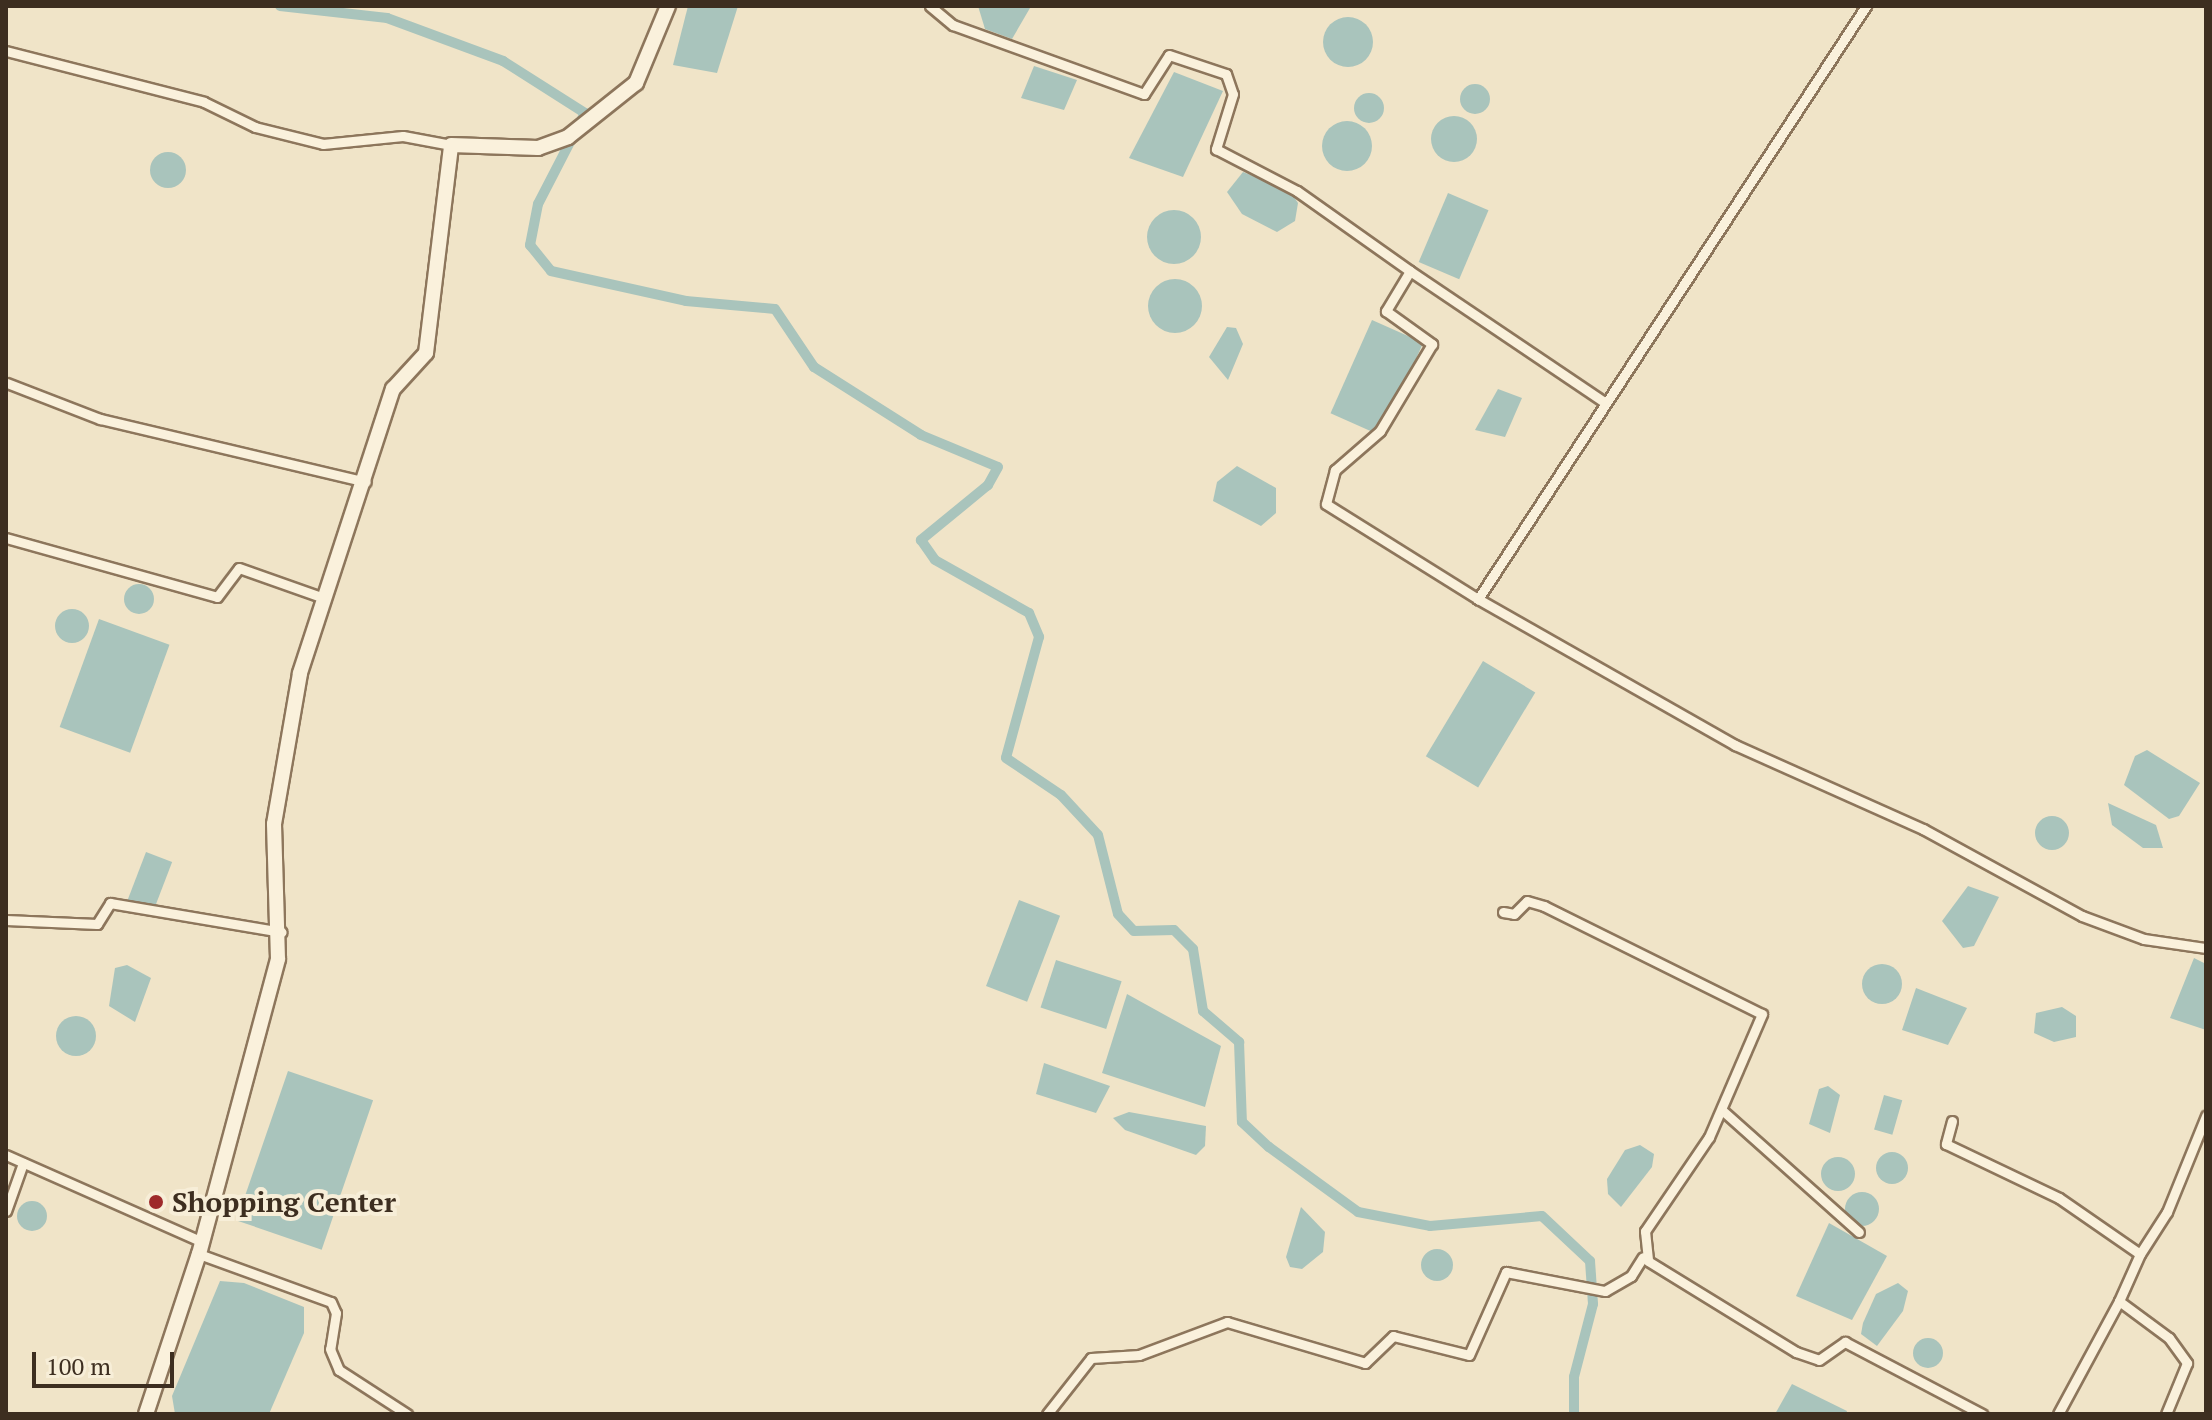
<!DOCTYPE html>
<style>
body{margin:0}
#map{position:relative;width:2212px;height:1420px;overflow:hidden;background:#f0e4c8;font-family:"PT Serif",serif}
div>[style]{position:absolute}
.water>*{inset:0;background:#a9c4bc;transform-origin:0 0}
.round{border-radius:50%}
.canal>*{height:10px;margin:-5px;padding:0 5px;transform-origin:5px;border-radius:5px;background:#a9c4bc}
.roads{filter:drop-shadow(2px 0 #8d765c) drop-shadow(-2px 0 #8d765c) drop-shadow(0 2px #8d765c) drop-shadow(0 -2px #8d765c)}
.street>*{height:9px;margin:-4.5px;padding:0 4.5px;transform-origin:4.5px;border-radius:4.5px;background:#faf1dc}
.secondary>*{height:14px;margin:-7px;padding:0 7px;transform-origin:7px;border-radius:7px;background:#faf1dc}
.dots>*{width:22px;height:22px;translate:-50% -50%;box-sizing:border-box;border:4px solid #f7eed8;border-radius:50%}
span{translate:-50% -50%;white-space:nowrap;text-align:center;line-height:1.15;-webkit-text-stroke:8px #f7eed8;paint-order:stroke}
.poi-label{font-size:28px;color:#3d2e20;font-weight:700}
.left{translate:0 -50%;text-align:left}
.frame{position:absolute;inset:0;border:8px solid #3d2e20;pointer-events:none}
.scale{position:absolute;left:32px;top:1352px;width:142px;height:36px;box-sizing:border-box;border:4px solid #3d2e20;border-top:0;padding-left:10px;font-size:24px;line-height:28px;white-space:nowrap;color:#3d2e20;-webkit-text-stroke:6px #f7eed8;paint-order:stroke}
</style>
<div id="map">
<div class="water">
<i style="clip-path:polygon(688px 6px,738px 6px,717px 73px,673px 65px)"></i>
<i style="clip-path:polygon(978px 6px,1030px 6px,1030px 8px,1012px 39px,985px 29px)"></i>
<i class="round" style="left:1323px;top:17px;width:50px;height:50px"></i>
<i style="clip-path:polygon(1034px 66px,1077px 80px,1064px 110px,1021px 98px)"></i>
<i style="clip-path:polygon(1174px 72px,1223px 91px,1183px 177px,1129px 158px)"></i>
<i class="round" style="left:1460px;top:84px;width:30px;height:30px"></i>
<i class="round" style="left:1354px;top:93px;width:30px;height:30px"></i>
<i class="round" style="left:1431px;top:116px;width:46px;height:46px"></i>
<i class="round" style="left:1322px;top:121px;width:50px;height:50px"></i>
<i class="round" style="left:150px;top:152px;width:36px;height:36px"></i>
<i style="clip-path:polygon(1243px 172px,1289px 190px,1298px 203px,1295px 221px,1277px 232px,1242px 214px,1227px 192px)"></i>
<i style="left:1448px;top:193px;width:44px;height:75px;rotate:23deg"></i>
<i class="round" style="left:1147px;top:210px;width:54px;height:54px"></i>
<i class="round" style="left:1148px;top:279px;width:54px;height:54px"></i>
<i style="left:1372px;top:320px;width:56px;height:102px;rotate:24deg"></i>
<i style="clip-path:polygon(1227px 327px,1236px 328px,1243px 344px,1228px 380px,1209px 357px)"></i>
<i style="clip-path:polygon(1498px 389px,1522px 398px,1505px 437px,1475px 430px)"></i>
<i style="clip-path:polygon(1237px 466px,1276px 488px,1276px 513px,1261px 526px,1213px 501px,1217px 482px)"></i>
<i class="round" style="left:124px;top:584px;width:30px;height:30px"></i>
<i class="round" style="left:55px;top:609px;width:34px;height:34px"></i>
<i style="left:99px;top:619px;width:75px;height:115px;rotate:20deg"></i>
<i style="left:1483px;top:661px;width:61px;height:111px;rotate:31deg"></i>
<i style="clip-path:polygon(2147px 750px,2200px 783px,2179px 816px,2169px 819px,2124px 785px,2135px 756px)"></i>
<i style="clip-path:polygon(2108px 803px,2156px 825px,2163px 848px,2143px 848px,2112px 825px)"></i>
<i class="round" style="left:2035px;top:816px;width:34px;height:34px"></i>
<i style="left:146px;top:852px;width:28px;height:54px;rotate:21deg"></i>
<i style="clip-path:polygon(1968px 886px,1999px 897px,1974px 946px,1963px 948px,1942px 921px)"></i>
<i style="left:1019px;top:900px;width:44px;height:92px;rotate:21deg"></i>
<i style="clip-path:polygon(2194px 958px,2206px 964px,2206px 1030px,2170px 1018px)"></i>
<i style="left:1056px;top:960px;width:69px;height:50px;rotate:18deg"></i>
<i class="round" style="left:1862px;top:964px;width:40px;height:40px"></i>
<i style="clip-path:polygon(127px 965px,151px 978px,135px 1022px,109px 1006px,115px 968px)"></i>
<i style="clip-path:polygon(1916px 988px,1967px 1008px,1948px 1045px,1902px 1030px)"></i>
<i style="clip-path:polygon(1127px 994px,1221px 1046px,1205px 1107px,1102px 1073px)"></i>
<i style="clip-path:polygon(2062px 1007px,2076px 1016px,2076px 1037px,2054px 1042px,2034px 1033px,2036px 1013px)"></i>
<i class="round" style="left:56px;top:1016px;width:40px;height:40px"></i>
<i style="clip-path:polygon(1044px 1063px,1110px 1086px,1096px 1113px,1036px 1094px)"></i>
<i style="left:288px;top:1071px;width:90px;height:158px;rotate:19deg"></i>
<i style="clip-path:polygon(1828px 1086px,1840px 1095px,1830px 1133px,1809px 1124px,1819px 1089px)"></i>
<i style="left:1884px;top:1095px;width:19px;height:36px;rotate:16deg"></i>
<i style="clip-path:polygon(1129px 1112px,1206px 1126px,1205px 1146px,1196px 1155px,1125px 1130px,1113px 1118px)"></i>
<i style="clip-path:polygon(1640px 1145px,1654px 1154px,1652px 1167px,1621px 1207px,1608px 1194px,1607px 1179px,1625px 1150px)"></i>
<i class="round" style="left:1876px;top:1152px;width:32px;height:32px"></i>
<i class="round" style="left:1821px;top:1157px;width:34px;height:34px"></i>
<i class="round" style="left:1845px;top:1192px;width:34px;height:34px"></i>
<i class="round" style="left:17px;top:1201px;width:30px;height:30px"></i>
<i style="clip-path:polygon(1301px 1207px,1325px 1232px,1323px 1252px,1302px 1269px,1290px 1267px,1286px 1257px)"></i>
<i style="clip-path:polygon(1829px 1223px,1887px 1256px,1852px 1320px,1796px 1296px)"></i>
<i class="round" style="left:1421px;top:1249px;width:32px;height:32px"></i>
<i style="clip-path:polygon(220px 1281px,244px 1283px,304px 1307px,304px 1333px,269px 1414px,175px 1414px,172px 1396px)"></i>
<i style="clip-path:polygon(1898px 1283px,1908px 1291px,1903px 1311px,1877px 1346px,1861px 1334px,1863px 1323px,1876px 1294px)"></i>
<i class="round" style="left:1913px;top:1338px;width:30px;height:30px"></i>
<i style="clip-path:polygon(1792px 1384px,1847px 1411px,1846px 1414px,1775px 1414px)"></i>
</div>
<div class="canal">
<i style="left:280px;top:6px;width:108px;rotate:6.4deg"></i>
<i style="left:387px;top:18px;width:124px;rotate:20.3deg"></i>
<i style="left:503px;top:61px;width:97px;rotate:32.4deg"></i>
<i style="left:585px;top:113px;width:102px;rotate:117.3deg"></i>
<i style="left:538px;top:204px;width:42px;rotate:101deg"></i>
<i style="left:530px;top:245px;width:33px;rotate:51deg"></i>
<i style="left:551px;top:271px;width:138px;rotate:12.5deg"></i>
<i style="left:686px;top:301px;width:89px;rotate:5.1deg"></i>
<i style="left:775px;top:309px;width:70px;rotate:56.1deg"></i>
<i style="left:814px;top:367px;width:127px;rotate:32.4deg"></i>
<i style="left:921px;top:435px;width:83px;rotate:22.6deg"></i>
<i style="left:998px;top:467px;width:21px;rotate:119deg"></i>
<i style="left:988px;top:485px;width:87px;rotate:140.6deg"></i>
<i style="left:921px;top:540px;width:24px;rotate:55deg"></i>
<i style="left:935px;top:560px;width:108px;rotate:29.4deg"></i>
<i style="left:1029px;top:613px;width:26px;rotate:67deg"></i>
<i style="left:1039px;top:637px;width:125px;rotate:105.3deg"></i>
<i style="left:1006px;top:758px;width:66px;rotate:33.9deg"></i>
<i style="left:1061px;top:795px;width:54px;rotate:47.2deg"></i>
<i style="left:1098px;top:835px;width:81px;rotate:75.8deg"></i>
<i style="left:1118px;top:914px;width:23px;rotate:47deg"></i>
<i style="left:1134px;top:931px;width:40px;rotate:-1.4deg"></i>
<i style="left:1174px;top:930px;width:27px;rotate:45deg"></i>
<i style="left:1193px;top:949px;width:63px;rotate:80.8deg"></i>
<i style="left:1203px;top:1011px;width:48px;rotate:40.7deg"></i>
<i style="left:1239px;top:1042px;width:80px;rotate:87.9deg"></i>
<i style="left:1242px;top:1122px;width:37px;rotate:43deg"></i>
<i style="left:1269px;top:1147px;width:110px;rotate:36.1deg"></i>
<i style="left:1358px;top:1212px;width:73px;rotate:11deg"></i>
<i style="left:1430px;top:1226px;width:112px;rotate:-5.1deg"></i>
<i style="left:1542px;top:1216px;width:66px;rotate:43.2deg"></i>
<i style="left:1590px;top:1261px;width:43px;rotate:86deg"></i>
<i style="left:1593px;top:1304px;width:75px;rotate:104.6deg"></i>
<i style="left:1574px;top:1377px;width:37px;rotate:90deg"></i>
</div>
<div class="roads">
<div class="street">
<i style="left:930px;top:6px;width:30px;rotate:40deg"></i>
<i style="left:953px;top:25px;width:203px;rotate:19.9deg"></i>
<i style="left:1144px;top:94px;width:46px;rotate:-57.3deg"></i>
<i style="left:1169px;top:55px;width:60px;rotate:18.4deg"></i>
<i style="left:1226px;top:74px;width:21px;rotate:71deg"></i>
<i style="left:1233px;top:94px;width:58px;rotate:107.2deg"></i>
<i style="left:1216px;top:149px;width:91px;rotate:27.4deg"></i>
<i style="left:1297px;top:191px;width:138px;rotate:35.3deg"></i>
<i style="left:1410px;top:271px;width:47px;rotate:121deg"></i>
<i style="left:1386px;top:311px;width:57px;rotate:35.7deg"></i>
<i style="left:1432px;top:344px;width:101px;rotate:120.9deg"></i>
<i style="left:1380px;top:431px;width:60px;rotate:139.1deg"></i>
<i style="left:1335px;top:470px;width:35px;rotate:105deg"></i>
<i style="left:1326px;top:504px;width:179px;rotate:32deg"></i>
<i style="left:1866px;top:6px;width:709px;rotate:123.2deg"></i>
<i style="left:1478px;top:599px;width:296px;rotate:29.6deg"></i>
<i style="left:1735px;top:745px;width:206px;rotate:24.1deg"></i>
<i style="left:1923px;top:829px;width:181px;rotate:28.7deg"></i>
<i style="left:2082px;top:916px;width:66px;rotate:20.4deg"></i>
<i style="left:2144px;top:939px;width:63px;rotate:8.3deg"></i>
<i style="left:6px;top:51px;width:204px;rotate:14.4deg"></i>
<i style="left:204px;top:102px;width:57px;rotate:26.1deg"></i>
<i style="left:255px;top:127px;width:70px;rotate:14deg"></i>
<i style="left:323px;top:144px;width:80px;rotate:-5.7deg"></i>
<i style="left:403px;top:136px;width:49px;rotate:10.6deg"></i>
<i style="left:1410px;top:271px;width:236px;rotate:34deg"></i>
<i style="left:7px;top:383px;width:100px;rotate:21.2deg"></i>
<i style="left:100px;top:419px;width:273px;rotate:13.3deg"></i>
<i style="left:6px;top:538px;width:219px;rotate:15.6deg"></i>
<i style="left:217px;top:597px;width:36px;rotate:-53deg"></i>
<i style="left:239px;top:568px;width:90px;rotate:19.4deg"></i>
<i style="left:1503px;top:912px;width:11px;rotate:10deg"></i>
<i style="left:1514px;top:914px;width:18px;rotate:-45deg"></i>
<i style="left:1527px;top:901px;width:18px;rotate:16deg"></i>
<i style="left:1544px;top:906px;width:243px;rotate:26.4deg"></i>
<i style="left:1762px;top:1014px;width:134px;rotate:113.3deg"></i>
<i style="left:1709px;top:1137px;width:114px;rotate:124.2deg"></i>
<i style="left:1645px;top:1231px;width:30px;rotate:84deg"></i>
<i style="left:1648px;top:1261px;width:174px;rotate:31.6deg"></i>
<i style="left:1796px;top:1352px;width:24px;rotate:19deg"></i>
<i style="left:1819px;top:1360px;width:32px;rotate:-35deg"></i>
<i style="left:1845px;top:1342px;width:155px;rotate:27.7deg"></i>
<i style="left:6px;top:920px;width:91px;rotate:2.5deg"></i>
<i style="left:97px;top:924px;width:25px;rotate:-58deg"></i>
<i style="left:110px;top:903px;width:174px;rotate:9.6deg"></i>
<i style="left:1723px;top:1111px;width:182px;rotate:41.7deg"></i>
<i style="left:1952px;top:1121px;width:24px;rotate:105deg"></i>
<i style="left:1946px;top:1144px;width:125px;rotate:25.5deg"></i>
<i style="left:2059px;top:1198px;width:98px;rotate:34.7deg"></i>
<i style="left:2140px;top:1254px;width:51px;rotate:114.1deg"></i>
<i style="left:2119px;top:1301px;width:62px;rotate:36.5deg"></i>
<i style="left:2169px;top:1338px;width:31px;rotate:54deg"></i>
<i style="left:2187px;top:1363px;width:55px;rotate:112.4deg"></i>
<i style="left:6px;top:1155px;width:214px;rotate:23.9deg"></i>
<i style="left:6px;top:1211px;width:51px;rotate:-70.5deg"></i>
<i style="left:199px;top:1254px;width:140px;rotate:20deg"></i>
<i style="left:331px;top:1302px;width:12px;rotate:66deg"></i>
<i style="left:336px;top:1313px;width:36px;rotate:99deg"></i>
<i style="left:330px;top:1349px;width:23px;rotate:67deg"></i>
<i style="left:339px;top:1370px;width:81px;rotate:32.9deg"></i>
<i style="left:2140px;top:1254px;width:50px;rotate:-57.3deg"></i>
<i style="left:2167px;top:1212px;width:104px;rotate:-67.9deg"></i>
<i style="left:1047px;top:1414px;width:71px;rotate:-51.8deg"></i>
<i style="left:1091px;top:1358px;width:48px;rotate:-3.6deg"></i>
<i style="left:1139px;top:1355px;width:94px;rotate:-20.6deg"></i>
<i style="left:1227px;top:1322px;width:144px;rotate:16.5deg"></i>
<i style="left:1365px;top:1363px;width:39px;rotate:-44deg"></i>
<i style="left:1393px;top:1336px;width:78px;rotate:14deg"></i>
<i style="left:1469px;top:1355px;width:91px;rotate:-66deg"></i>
<i style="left:1506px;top:1272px;width:101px;rotate:10.9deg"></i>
<i style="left:1605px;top:1291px;width:30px;rotate:-30deg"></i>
<i style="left:1631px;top:1276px;width:22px;rotate:-58deg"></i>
<i style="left:2058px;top:1414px;width:128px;rotate:-61.6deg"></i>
</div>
<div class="secondary">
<i style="left:146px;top:1414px;width:169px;rotate:-71.7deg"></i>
<i style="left:199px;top:1254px;width:305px;rotate:-75deg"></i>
<i style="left:278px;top:959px;width:135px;rotate:-91.7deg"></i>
<i style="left:274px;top:824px;width:153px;rotate:-80.2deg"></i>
<i style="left:300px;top:673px;width:299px;rotate:-71.9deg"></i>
<i style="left:393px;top:389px;width:49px;rotate:-47.5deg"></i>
<i style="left:426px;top:353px;width:209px;rotate:-83.1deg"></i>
<i style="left:451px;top:145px;width:87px;rotate:2deg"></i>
<i style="left:538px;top:148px;width:32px;rotate:-20deg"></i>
<i style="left:568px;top:137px;width:87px;rotate:-38.5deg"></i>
<i style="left:636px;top:83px;width:83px;rotate:-67.4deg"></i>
</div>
</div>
<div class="dots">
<i style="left:156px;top:1202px;background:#9e2a2b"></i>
</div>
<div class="poi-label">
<span class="left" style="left:172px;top:1202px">Shopping Center</span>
</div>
<div class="frame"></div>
<div class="scale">100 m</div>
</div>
